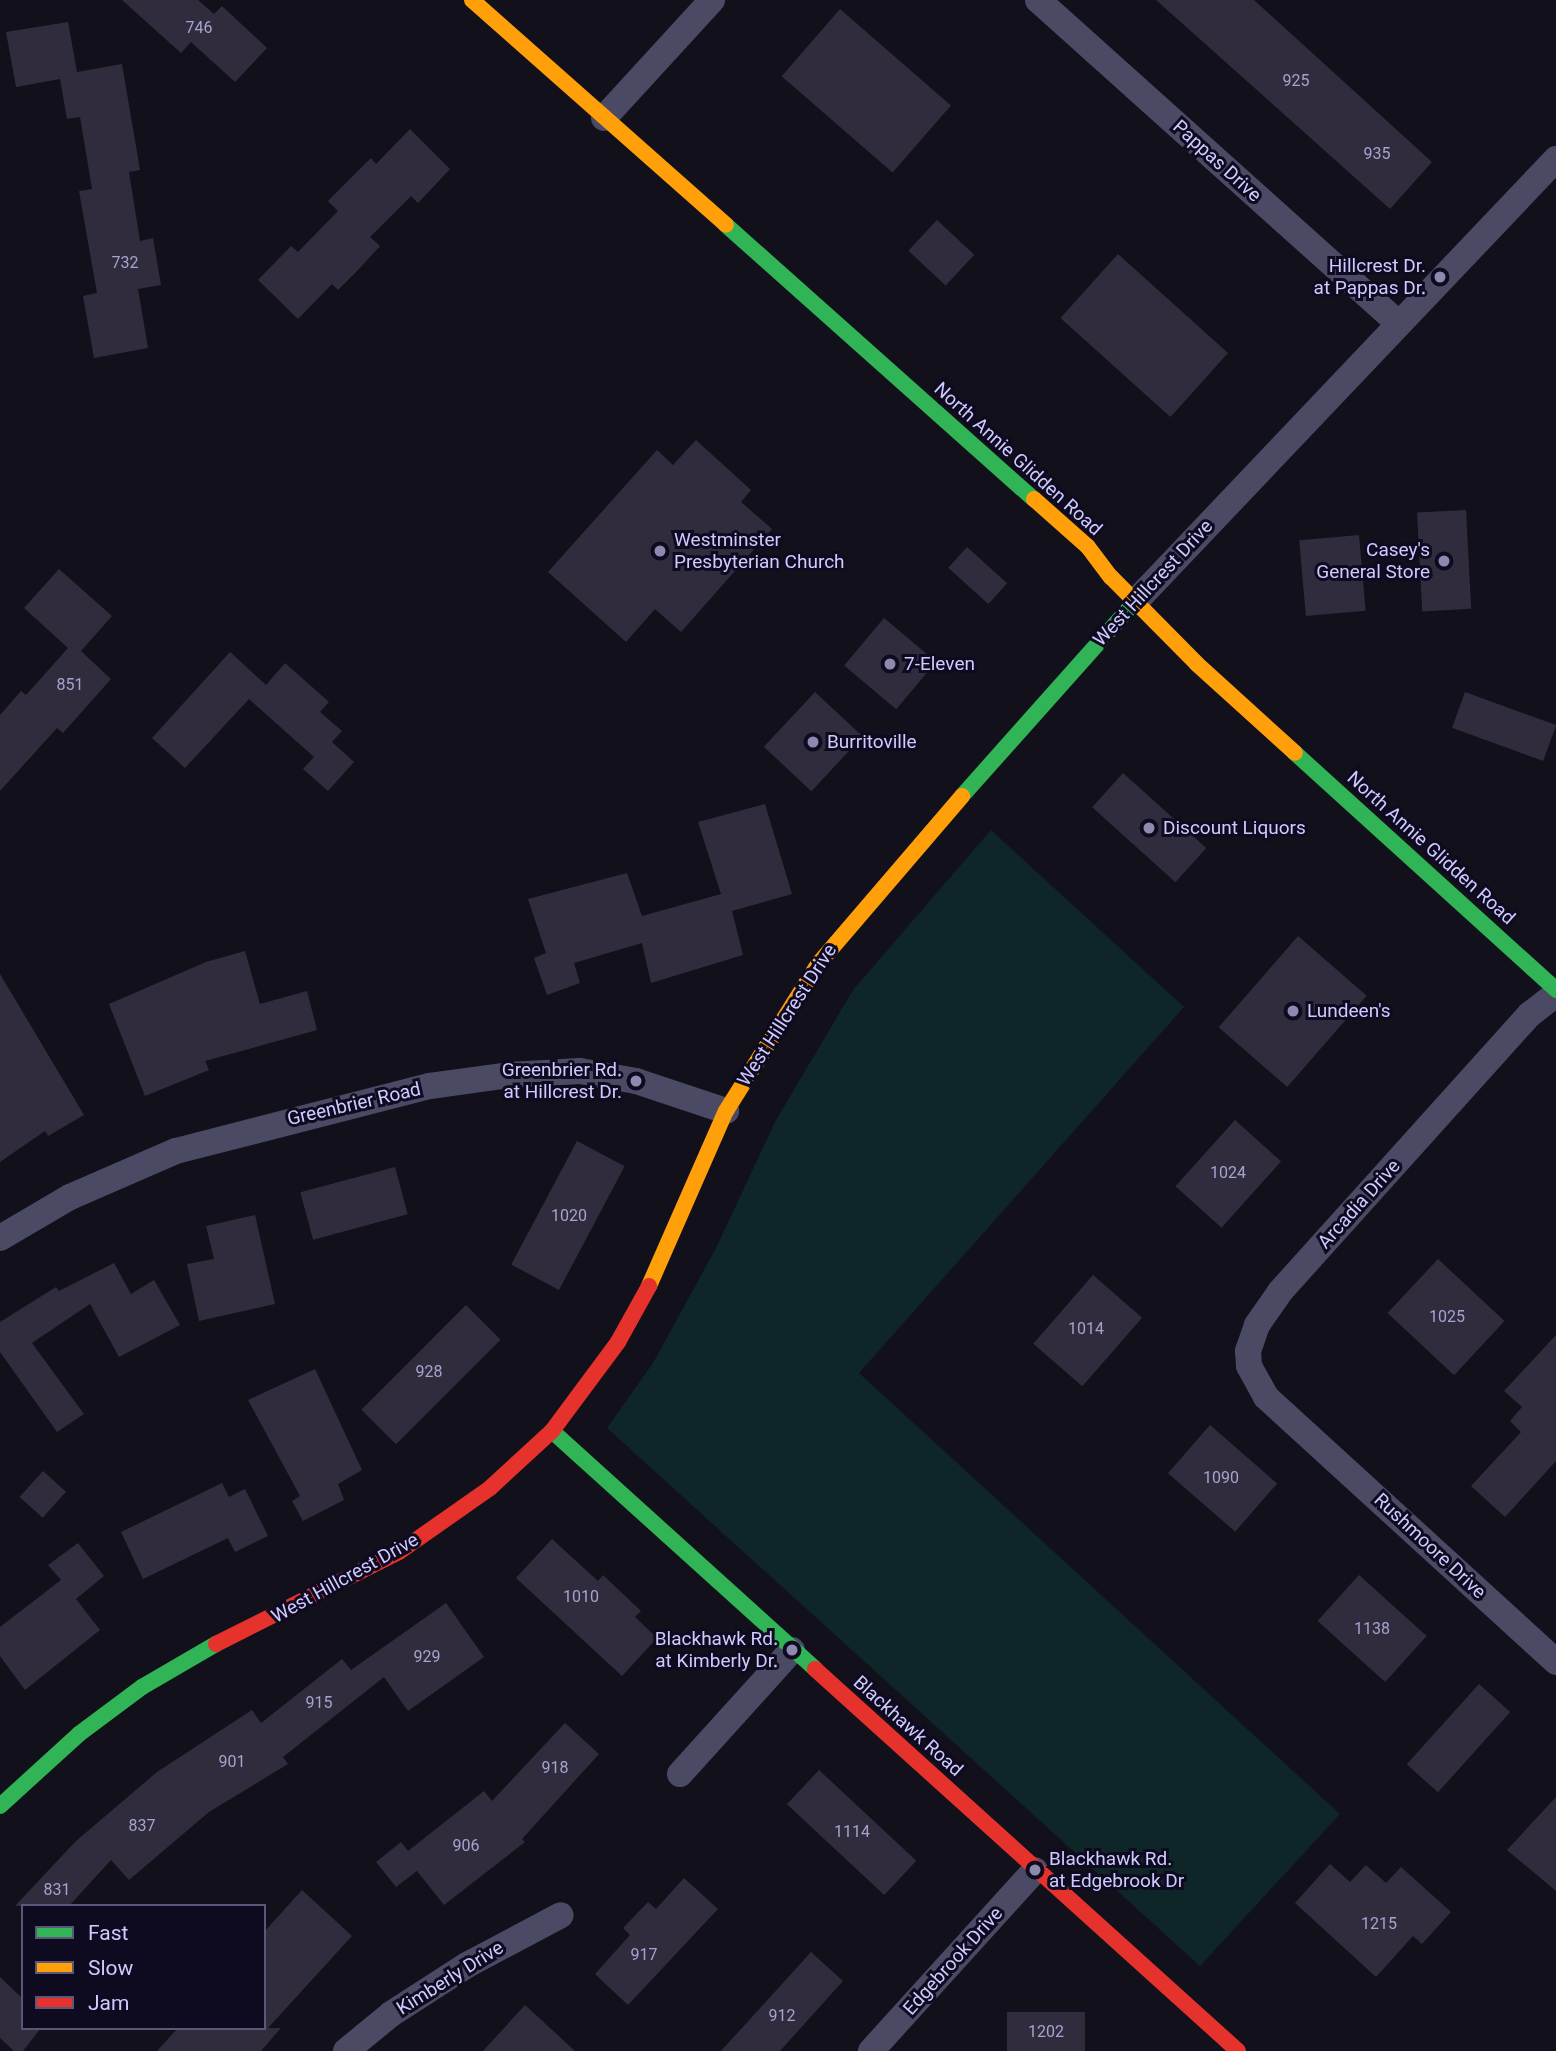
<!DOCTYPE html>
<style>
body{margin:0}
#map{position:relative;width:1556px;height:2051px;overflow:hidden;background:#12101b;font-family:Roboto,sans-serif}
div>[style]{position:absolute}
.green>*{inset:0;background:#0e2627}
.building>*{inset:0;background:#302c3e;transform-origin:0 0}
.street>*{height:26px;margin:-13px;padding:0 13px;transform-origin:13px;border-radius:13px;background:#4b4a65}
.fast>*{height:16px;margin:-8px;padding:0 8px;transform-origin:8px;border-radius:8px;background:#30b455}
.slow>*{height:16px;margin:-8px;padding:0 8px;transform-origin:8px;border-radius:8px;background:#ff9f0a}
.jam>*{height:16px;margin:-8px;padding:0 8px;transform-origin:8px;border-radius:8px;background:#e5322d}
.dots>*{width:19px;height:19px;translate:-50% -50%;box-sizing:border-box;border:4px solid #0e0b20;border-radius:50%}
span{translate:-50% -50%;white-space:nowrap;text-align:center;line-height:1.15;-webkit-text-stroke:6px #0e0b20;paint-order:stroke}
.number-label{font-size:16px;color:#a7a2cf}
.number-label span{-webkit-text-stroke-width:0}
.street-label{font-size:19px;color:#cfcaff}
.poi-label{font-size:19px;color:#cfcaff}
.right{translate:-100% -50%;text-align:right}
.left{translate:0 -50%;text-align:left}
.legend{position:absolute;left:21px;top:1904px;width:245px;height:126px;box-sizing:border-box;background:#0e0b20;border:2px solid #5b5779;margin:0;padding:9px 12px;list-style:none;font-size:21px;color:#cfcaff}
.legend li{display:flex;align-items:center;gap:14px;height:35px}
.legend b{width:35px;border:2px solid #5b5779}
</style>
<div id="map">
<div class="green">
<i style="clip-path:polygon(991px 830px,1184px 1007px,859px 1373px,1340px 1814px,1200px 1966px,607px 1428px,653px 1363px,716px 1248px,776px 1120px,853px 990px)"></i>
</div>
<div class="building">
<i style="clip-path:polygon(122px 0,198px 0,214px 14px,222px 6px,267px 48px,235px 82px,191px 42px,181px 53px)"></i>
<i style="clip-path:polygon(1156px 0,1254px 0,1432px 162px,1390px 209px)"></i>
<i style="left:840px;top:9px;width:147px;height:89px;rotate:41deg"></i>
<i style="clip-path:polygon(68px 22px,77px 72px,122px 64px,140px 170px,129px 172px,140px 241px,153px 238px,161px 285px,138px 289px,148px 348px,94px 358px,83px 296px,97px 293px,79px 191px,92px 189px,80px 117px,67px 119px,60px 79px,16px 87px,6px 32px)"></i>
<i style="clip-path:polygon(410px 129px,450px 169px,418px 203px,411px 196px,370px 237px,380px 246px,359px 269px,338px 290px,332px 284px,298px 319px,258px 280px,291px 246px,298px 252px,338px 211px,328px 201px,371px 158px,376px 164px)"></i>
<i style="left:937px;top:220px;width:51px;height:42px;rotate:43deg"></i>
<i style="left:1118px;top:254px;width:148px;height:86px;rotate:42deg"></i>
<i style="clip-path:polygon(696px 440px,751px 490px,741px 502px,772px 529px,681px 632px,655px 609px,626px 642px,548px 572px,657px 450px,673px 465px)"></i>
<i style="left:1466px;top:510px;width:99px;height:49px;rotate:87deg"></i>
<i style="left:1359px;top:535px;width:76px;height:60px;rotate:85deg"></i>
<i style="left:967px;top:547px;width:54px;height:28px;rotate:42deg"></i>
<i style="clip-path:polygon(59px 569px,112px 616px,81px 651px,111px 679px,63px 733px,57px 728px,0 791px,0 715px,21px 691px,26px 695px,68px 648px,24px 608px)"></i>
<i style="left:884px;top:618px;width:68px;height:62px;rotate:40deg"></i>
<i style="clip-path:polygon(230px 652px,266px 685px,285px 663px,329px 702px,320px 712px,342px 731px,332px 742px,354px 762px,328px 791px,303px 769px,314px 757px,249px 699px,185px 768px,152px 738px)"></i>
<i style="left:815px;top:692px;width:65px;height:75px;rotate:43deg"></i>
<i style="left:1465px;top:692px;width:97px;height:38px;rotate:20deg"></i>
<i style="left:1123px;top:773px;width:112px;height:46px;rotate:42deg"></i>
<i style="clip-path:polygon(765px 804px,792px 894px,732px 911px,743px 955px,651px 983px,642px 943px,574px 963px,580px 983px,547px 995px,534px 958px,546px 953px,528px 899px,627px 873px,642px 916px,721px 894px,698px 822px)"></i>
<i style="left:1298px;top:936px;width:91px;height:121px;rotate:41deg"></i>
<i style="clip-path:polygon(245px 951px,260px 1004px,307px 991px,317px 1030px,205px 1061px,209px 1070px,145px 1096px,109px 1004px,206px 962px)"></i>
<i style="clip-path:polygon(0 974px,84px 1115px,48px 1136px,45px 1131px,0 1162px)"></i>
<i style="left:1235px;top:1120px;width:62px;height:89px;rotate:42deg"></i>
<i style="left:577px;top:1141px;width:54px;height:140px;rotate:28deg"></i>
<i style="left:395px;top:1167px;width:49px;height:98px;rotate:75deg"></i>
<i style="clip-path:polygon(255px 1215px,275px 1304px,199px 1321px,187px 1264px,214px 1259px,206px 1226px)"></i>
<i style="left:1438px;top:1259px;width:91px;height:74px;rotate:43deg"></i>
<i style="clip-path:polygon(114px 1263px,131px 1294px,154px 1280px,180px 1325px,119px 1357px,90px 1304px,32px 1343px,84px 1414px,57px 1432px,0 1352px,0 1322px,56px 1287px,59px 1291px)"></i>
<i style="left:1093px;top:1275px;width:65px;height:91px;rotate:41deg"></i>
<i style="left:466px;top:1305px;width:49px;height:148px;rotate:45deg"></i>
<i style="clip-path:polygon(1556px 1335px,1556px 1461px,1505px 1517px,1471px 1486px,1521px 1432px,1510px 1421px,1522px 1407px,1504px 1391px)"></i>
<i style="clip-path:polygon(315px 1369px,362px 1470px,338px 1484px,344px 1500px,303px 1521px,292px 1501px,300px 1496px,248px 1400px)"></i>
<i style="left:1210px;top:1425px;width:89px;height:64px;rotate:41deg"></i>
<i style="left:43px;top:1471px;width:31px;height:35px;rotate:42deg"></i>
<i style="clip-path:polygon(222px 1483px,229px 1497px,245px 1489px,268px 1536px,235px 1552px,228px 1538px,143px 1579px,121px 1532px)"></i>
<i style="clip-path:polygon(552px 1539px,598px 1581px,603px 1575px,641px 1611px,635px 1617px,657px 1638px,622px 1676px,516px 1578px)"></i>
<i style="clip-path:polygon(78px 1543px,104px 1576px,76px 1599px,100px 1630px,25px 1690px,0 1656px,0 1627px,61px 1580px,48px 1565px)"></i>
<i style="left:1359px;top:1575px;width:91px;height:62px;rotate:42deg"></i>
<i style="clip-path:polygon(446px 1603px,484px 1657px,408px 1711px,384px 1677px,283px 1757px,288px 1764px,209px 1812px,129px 1880px,111px 1860px,69px 1906px,15px 1906px,76px 1841px,157px 1772px,252px 1710px,261px 1723px,342px 1659px,351px 1670px)"></i>
<i style="left:1479px;top:1684px;width:42px;height:108px;rotate:42deg"></i>
<i style="clip-path:polygon(565px 1723px,599px 1754px,522px 1839px,525px 1842px,444px 1905px,417px 1871px,396px 1887px,376px 1862px,401px 1842px,408px 1851px,484px 1791px,492px 1801px)"></i>
<i style="left:819px;top:1770px;width:133px;height:47px;rotate:43deg"></i>
<i style="clip-path:polygon(1556px 1797px,1556px 1891px,1507px 1850px)"></i>
<i style="clip-path:polygon(1330px 1864px,1350px 1882px,1366px 1865px,1386px 1883px,1401px 1867px,1451px 1912px,1422px 1944px,1413px 1936px,1376px 1977px,1295px 1903px)"></i>
<i style="clip-path:polygon(684px 1878px,718px 1909px,628px 2005px,595px 1974px,630px 1935px,623px 1928px,648px 1902px,656px 1909px)"></i>
<i style="clip-path:polygon(302px 1890px,352px 1936px,268px 2028px,281px 2028px,261px 2051px,157px 2051px,178px 2028px,264px 2028px,264px 1932px)"></i>
<i style="clip-path:polygon(811px 1952px,843px 1981px,780px 2051px,721px 2051px)"></i>
<i style="clip-path:polygon(0 1977px,23px 1999px,23px 2028px,41px 2028px,23px 2051px,14px 2051px,0 2038px)"></i>
<i style="clip-path:polygon(525px 2005px,575px 2051px,483px 2051px)"></i>
<i style="left:1085px;top:2012px;width:39px;height:78px;rotate:90deg"></i>
</div>
<div class="street">
<i style="left:1038px;top:0;width:482px;rotate:41.9deg"></i>
<i style="left:604px;top:118px;width:160px;rotate:-47.5deg"></i>
<i style="left:1135px;top:602px;width:611px;rotate:-46.46deg"></i>
<i style="left:1556px;top:994px;width:33px;rotate:142deg"></i>
<i style="left:1530px;top:1014px;width:374px;rotate:132deg"></i>
<i style="left:1280px;top:1292px;width:40px;rotate:124.9deg"></i>
<i style="left:1257px;top:1325px;width:28px;rotate:109deg"></i>
<i style="left:1248px;top:1351px;width:15px;rotate:86deg"></i>
<i style="left:1249px;top:1366px;width:35px;rotate:61deg"></i>
<i style="left:1266px;top:1397px;width:393px;rotate:42.4deg"></i>
<i style="left:0;top:1238px;width:81px;rotate:-30.4deg"></i>
<i style="left:70px;top:1197px;width:116px;rotate:-23.5deg"></i>
<i style="left:176px;top:1151px;width:262px;rotate:-14.4deg"></i>
<i style="left:430px;top:1086px;width:80px;rotate:-7.9deg"></i>
<i style="left:509px;top:1075px;width:71px;rotate:-3.2deg"></i>
<i style="left:580px;top:1071px;width:57px;rotate:10.1deg"></i>
<i style="left:636px;top:1081px;width:95px;rotate:18.4deg"></i>
<i style="left:680px;top:1774px;width:167px;rotate:-47.9deg"></i>
<i style="left:346px;top:2051px;width:58px;rotate:-39.4deg"></i>
<i style="left:391px;top:2014px;width:90px;rotate:-32.8deg"></i>
<i style="left:467px;top:1965px;width:106px;rotate:-28deg"></i>
<i style="left:871px;top:2051px;width:244px;rotate:-47.8deg"></i>
</div>
<div class="fast">
<i style="left:726px;top:225px;width:412px;rotate:41.7deg"></i>
<i style="left:1295px;top:753px;width:353px;rotate:42.2deg"></i>
<i style="left:962px;top:796px;width:260px;rotate:-48.3deg"></i>
<i style="left:552px;top:1431px;width:355px;rotate:42.1deg"></i>
<i style="left:0;top:1806px;width:107px;rotate:-42.3deg"></i>
<i style="left:79px;top:1734px;width:79px;rotate:-36.7deg"></i>
<i style="left:142px;top:1687px;width:86px;rotate:-30.2deg"></i>
</div>
<div class="slow">
<i style="left:472px;top:0;width:339px;rotate:41.5deg"></i>
<i style="left:1034px;top:499px;width:72px;rotate:41.6deg"></i>
<i style="left:1088px;top:547px;width:38px;rotate:53deg"></i>
<i style="left:1111px;top:577px;width:122px;rotate:45.3deg"></i>
<i style="left:1197px;top:664px;width:132px;rotate:42.2deg"></i>
<i style="left:649px;top:1286px;width:191px;rotate:-66.3deg"></i>
<i style="left:726px;top:1111px;width:175px;rotate:-57.9deg"></i>
<i style="left:819px;top:963px;width:220px;rotate:-49.4deg"></i>
</div>
<div class="jam">
<i style="left:216px;top:1644px;width:205px;rotate:-26.7deg"></i>
<i style="left:399px;top:1552px;width:111px;rotate:-35.1deg"></i>
<i style="left:490px;top:1488px;width:84px;rotate:-42.6deg"></i>
<i style="left:552px;top:1431px;width:111px;rotate:-53.4deg"></i>
<i style="left:618px;top:1342px;width:64px;rotate:-61deg"></i>
<i style="left:815px;top:1669px;width:570px;rotate:42.08deg"></i>
</div>
<div class="dots">
<i style="left:1440px;top:277px;background:#8d89af"></i>
<i style="left:660px;top:551px;background:#8d89af"></i>
<i style="left:1444px;top:561px;background:#8d89af"></i>
<i style="left:890px;top:664px;background:#8d89af"></i>
<i style="left:813px;top:742px;background:#8d89af"></i>
<i style="left:1149px;top:828px;background:#8d89af"></i>
<i style="left:1293px;top:1011px;background:#8d89af"></i>
<i style="left:636px;top:1081px;background:#8d89af"></i>
<i style="left:792px;top:1650px;background:#8d89af"></i>
<i style="left:1035px;top:1870px;background:#8d89af"></i>
</div>
<div class="number-label">
<span style="left:199px;top:28px">746</span>
<span style="left:1296px;top:81px">925</span>
<span style="left:1377px;top:154px">935</span>
<span style="left:125px;top:263px">732</span>
<span style="left:70px;top:685px">851</span>
<span style="left:1228px;top:1173px">1024</span>
<span style="left:569px;top:1216px">1020</span>
<span style="left:1447px;top:1317px">1025</span>
<span style="left:1086px;top:1329px">1014</span>
<span style="left:429px;top:1372px">928</span>
<span style="left:1221px;top:1478px">1090</span>
<span style="left:581px;top:1597px">1010</span>
<span style="left:1372px;top:1629px">1138</span>
<span style="left:427px;top:1657px">929</span>
<span style="left:319px;top:1703px">915</span>
<span style="left:232px;top:1762px">901</span>
<span style="left:555px;top:1768px">918</span>
<span style="left:142px;top:1826px">837</span>
<span style="left:852px;top:1832px">1114</span>
<span style="left:466px;top:1846px">906</span>
<span style="left:57px;top:1890px">831</span>
<span style="left:1379px;top:1924px">1215</span>
<span style="left:644px;top:1955px">917</span>
<span style="left:782px;top:2016px">912</span>
<span style="left:1046px;top:2032px">1202</span>
</div>
<div class="street-label">
<span style="left:1217px;top:161px;rotate:42deg">Pappas Drive</span>
<span style="left:1018px;top:459px;rotate:42deg">North Annie Glidden Road</span>
<span style="left:1153px;top:583px;rotate:-47deg">West Hillcrest Drive</span>
<span style="left:1431px;top:848px;rotate:42deg">North Annie Glidden Road</span>
<span style="left:787px;top:1015px;rotate:-57deg">West Hillcrest Drive</span>
<span style="left:354px;top:1104px;rotate:-13deg">Greenbrier Road</span>
<span style="left:1359px;top:1204px;rotate:-48deg">Arcadia Drive</span>
<span style="left:1430px;top:1546px;rotate:43deg">Rushmoore Drive</span>
<span style="left:345px;top:1578px;rotate:-29deg">West Hillcrest Drive</span>
<span style="left:908px;top:1726px;rotate:42deg">Blackhawk Road</span>
<span style="left:953px;top:1961px;rotate:-48deg">Edgebrook Drive</span>
<span style="left:450px;top:1978px;rotate:-32deg">Kimberly Drive</span>
</div>
<div class="poi-label">
<span class="right" style="left:1426px;top:277px">Hillcrest Dr.<br>at Pappas Dr.</span>
<span class="left" style="left:674px;top:551px">Westminster<br>Presbyterian Church</span>
<span class="right" style="left:1430px;top:561px">Casey's<br>General Store</span>
<span class="left" style="left:904px;top:664px">7-Eleven</span>
<span class="left" style="left:827px;top:742px">Burritoville</span>
<span class="left" style="left:1163px;top:828px">Discount Liquors</span>
<span class="left" style="left:1307px;top:1011px">Lundeen's</span>
<span class="right" style="left:622px;top:1081px">Greenbrier Rd.<br>at Hillcrest Dr.</span>
<span class="right" style="left:778px;top:1650px">Blackhawk Rd.<br>at Kimberly Dr.</span>
<span class="left" style="left:1049px;top:1870px">Blackhawk Rd.<br>at Edgebrook Dr</span>
</div>
<ul class="legend">
<li><b style="height:9px;background:#30b455"></b>Fast</li>
<li><b style="height:9px;background:#ff9f0a"></b>Slow</li>
<li><b style="height:9px;background:#e5322d"></b>Jam</li>
</ul>
</div>
